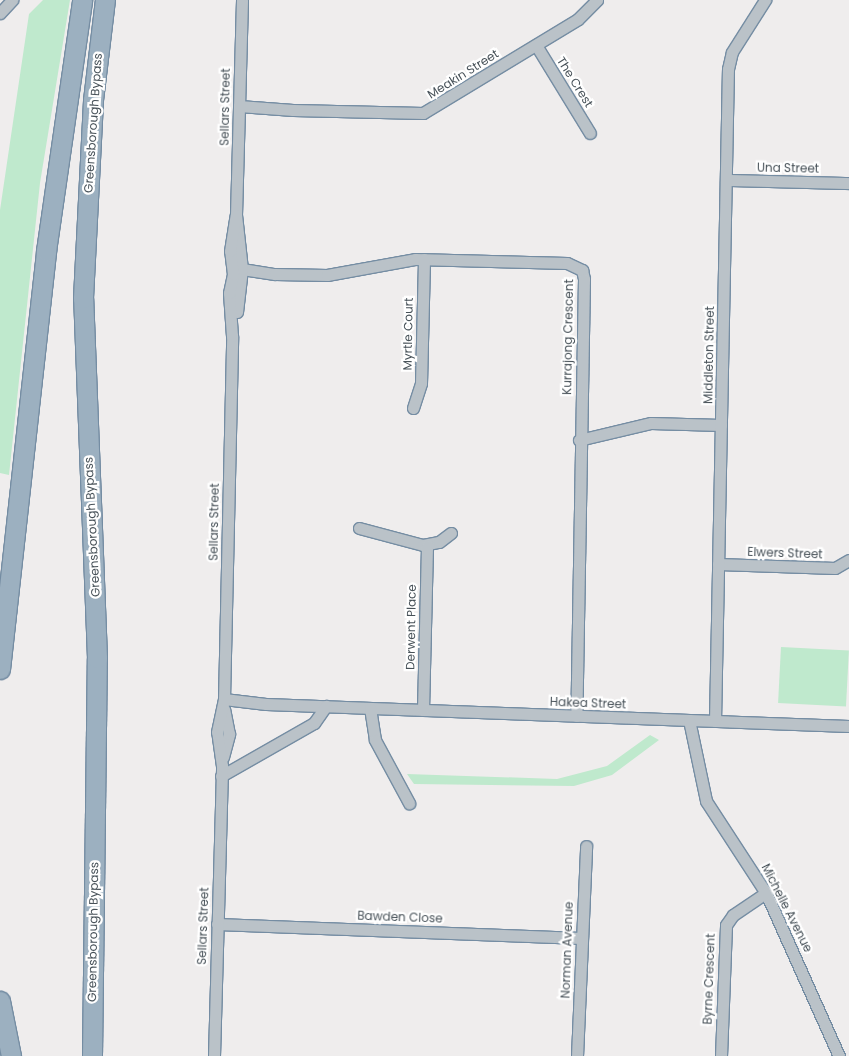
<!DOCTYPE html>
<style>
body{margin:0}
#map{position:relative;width:849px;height:1056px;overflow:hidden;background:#efeded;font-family:Poppins,sans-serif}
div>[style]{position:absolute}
.green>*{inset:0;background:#bfe9cd;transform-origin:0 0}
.roads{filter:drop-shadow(1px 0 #758da3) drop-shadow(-1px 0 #758da3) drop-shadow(0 1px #758da3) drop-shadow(0 -1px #758da3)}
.minor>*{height:11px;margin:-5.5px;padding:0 5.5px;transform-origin:5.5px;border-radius:5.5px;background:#bac2c8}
.trunk>*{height:19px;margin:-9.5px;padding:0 9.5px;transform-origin:9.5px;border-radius:9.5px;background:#9cb0c0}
span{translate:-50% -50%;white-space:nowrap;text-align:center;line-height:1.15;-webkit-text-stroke:4.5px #fff;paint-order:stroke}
.street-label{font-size:12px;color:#475158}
</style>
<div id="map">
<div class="green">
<i style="clip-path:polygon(43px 0,70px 0,40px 183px,9px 475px,0 473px,0 210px,29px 14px)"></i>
<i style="left:781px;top:647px;width:68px;height:56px;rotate:3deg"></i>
<i style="clip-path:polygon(650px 735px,659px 740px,612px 775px,574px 786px,414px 784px,407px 774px,557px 779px,607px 766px)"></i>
</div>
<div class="roads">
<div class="minor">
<i style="left:0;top:13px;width:18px;rotate:-47deg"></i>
<i style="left:536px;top:45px;width:103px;rotate:58.5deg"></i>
<i style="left:239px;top:106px;width:54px;rotate:4.2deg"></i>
<i style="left:293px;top:110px;width:130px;rotate:1.3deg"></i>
<i style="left:423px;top:113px;width:181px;rotate:-31.2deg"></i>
<i style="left:578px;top:19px;width:27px;rotate:-45deg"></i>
<i style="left:726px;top:180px;width:123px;rotate:1.4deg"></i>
<i style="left:233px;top:274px;width:10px;rotate:-29deg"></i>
<i style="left:242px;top:269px;width:33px;rotate:9deg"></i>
<i style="left:275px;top:274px;width:52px;rotate:1.1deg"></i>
<i style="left:327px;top:275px;width:89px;rotate:-10.3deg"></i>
<i style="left:415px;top:259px;width:152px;rotate:1.5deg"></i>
<i style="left:567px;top:263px;width:17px;rotate:25deg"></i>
<i style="left:582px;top:270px;width:9px;rotate:77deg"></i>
<i style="left:584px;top:279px;width:437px;rotate:91deg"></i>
<i style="left:237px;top:312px;width:43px;rotate:-83.4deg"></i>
<i style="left:242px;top:269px;width:54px;rotate:-96.3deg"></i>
<i style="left:236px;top:215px;width:215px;rotate:-88.4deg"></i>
<i style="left:413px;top:408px;width:26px;rotate:-72deg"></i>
<i style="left:421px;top:383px;width:124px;rotate:-88.6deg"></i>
<i style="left:579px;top:440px;width:74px;rotate:-13.3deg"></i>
<i style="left:651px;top:423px;width:70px;rotate:1.6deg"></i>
<i style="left:359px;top:528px;width:66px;rotate:14.9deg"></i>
<i style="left:423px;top:545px;width:16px;rotate:-11deg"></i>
<i style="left:439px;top:542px;width:15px;rotate:-37deg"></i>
<i style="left:718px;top:564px;width:117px;rotate:2deg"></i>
<i style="left:835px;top:568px;width:16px;rotate:-30deg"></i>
<i style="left:224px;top:699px;width:42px;rotate:6.8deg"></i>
<i style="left:266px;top:704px;width:583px;rotate:2.16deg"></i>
<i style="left:370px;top:708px;width:32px;rotate:81deg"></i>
<i style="left:375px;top:740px;width:72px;rotate:61.6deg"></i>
<i style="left:423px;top:710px;width:165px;rotate:-88.6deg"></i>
<i style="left:689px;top:720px;width:83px;rotate:78.1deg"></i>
<i style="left:706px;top:801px;width:110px;rotate:56.9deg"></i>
<i style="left:766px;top:893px;width:179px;rotate:65.9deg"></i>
<i style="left:715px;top:721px;width:652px;rotate:-88.86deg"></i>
<i style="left:728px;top:69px;width:17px;rotate:-77deg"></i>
<i style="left:732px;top:52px;width:62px;rotate:-57.6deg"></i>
<i style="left:223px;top:757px;width:24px;rotate:-75deg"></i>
<i style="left:229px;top:734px;width:25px;rotate:-101deg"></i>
<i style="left:221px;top:776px;width:107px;rotate:-29.7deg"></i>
<i style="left:314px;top:723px;width:21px;rotate:-55deg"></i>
<i style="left:217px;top:924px;width:364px;rotate:2.2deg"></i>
<i style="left:214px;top:1056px;width:290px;rotate:-88.4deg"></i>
<i style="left:222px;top:766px;width:34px;rotate:-98deg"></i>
<i style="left:217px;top:732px;width:34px;rotate:-78deg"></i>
<i style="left:224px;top:699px;width:363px;rotate:-88.7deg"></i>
<i style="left:232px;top:336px;width:43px;rotate:-94deg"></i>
<i style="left:229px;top:293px;width:19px;rotate:-78deg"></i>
<i style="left:233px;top:274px;width:23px;rotate:-97deg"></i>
<i style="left:230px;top:251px;width:36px;rotate:-81deg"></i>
<i style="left:577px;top:1056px;width:210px;rotate:-87.5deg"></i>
<i style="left:721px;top:1056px;width:131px;rotate:-87.8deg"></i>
<i style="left:726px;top:925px;width:12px;rotate:-55deg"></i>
<i style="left:733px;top:915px;width:40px;rotate:-34deg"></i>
</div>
<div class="trunk">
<i style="left:0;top:669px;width:421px;rotate:-83.7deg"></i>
<i style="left:46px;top:251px;width:254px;rotate:-81.8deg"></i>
<i style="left:0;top:1001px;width:56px;rotate:78.7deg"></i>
<i style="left:92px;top:1056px;width:398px;rotate:-89.3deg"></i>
<i style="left:97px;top:658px;width:360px;rotate:-92.2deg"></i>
<i style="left:83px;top:298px;width:198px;rotate:-87.1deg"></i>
<i style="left:93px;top:100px;width:101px;rotate:-83.2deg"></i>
</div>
</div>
<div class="street-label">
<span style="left:463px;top:74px;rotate:-32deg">Meakin Street</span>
<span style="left:575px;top:82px;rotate:58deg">The Crest</span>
<span style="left:225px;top:107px;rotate:-89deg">Sellars Street</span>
<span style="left:93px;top:123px;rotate:-86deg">Greensborough Bypass</span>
<span style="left:788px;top:168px;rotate:1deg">Una Street</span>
<span style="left:408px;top:334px;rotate:-89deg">Myrtle Court</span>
<span style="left:568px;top:337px;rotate:-89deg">Kurrajong Crescent</span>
<span style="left:709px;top:355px;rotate:-89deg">Middleton Street</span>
<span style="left:214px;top:522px;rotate:-89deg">Sellars Street</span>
<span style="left:92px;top:527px;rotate:-93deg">Greensborough Bypass</span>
<span style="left:785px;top:553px;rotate:2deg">Elwers Street</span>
<span style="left:411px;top:627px;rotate:-89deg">Derwent Place</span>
<span style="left:588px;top:703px;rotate:2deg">Hakea Street</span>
<span style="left:787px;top:908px;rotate:63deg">Michelle Avenue</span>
<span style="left:400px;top:917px;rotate:2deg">Bawden Close</span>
<span style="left:203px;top:926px;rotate:-88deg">Sellars Street</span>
<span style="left:93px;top:932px;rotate:-89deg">Greensborough Bypass</span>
<span style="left:567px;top:950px;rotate:-88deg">Norman Avenue</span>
<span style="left:709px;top:979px;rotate:-88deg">Byrne Crescent</span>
</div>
</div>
